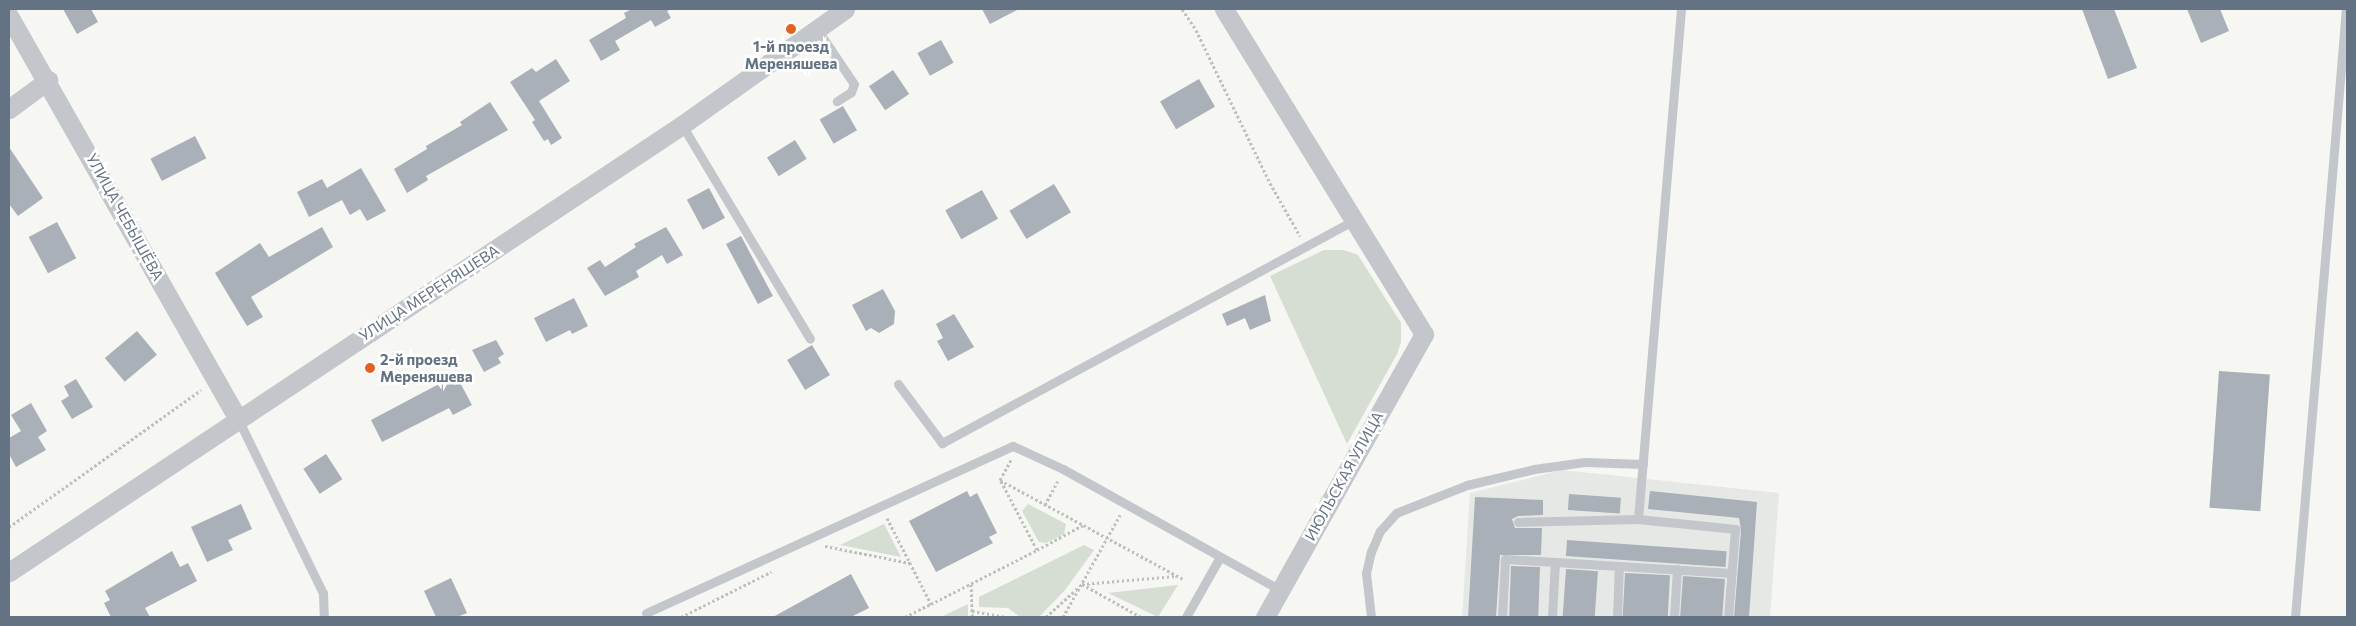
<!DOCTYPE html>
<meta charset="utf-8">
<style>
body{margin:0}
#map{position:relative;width:2356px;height:626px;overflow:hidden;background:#f6f6f2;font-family:Commissioner,sans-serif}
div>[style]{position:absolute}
.built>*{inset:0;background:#e6e8e6}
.green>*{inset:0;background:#d6ddd3}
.building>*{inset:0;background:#a9b0b7;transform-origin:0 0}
.path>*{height:3px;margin-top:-1.5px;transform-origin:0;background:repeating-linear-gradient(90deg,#bdbfc1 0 2.5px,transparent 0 5px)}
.service>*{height:9px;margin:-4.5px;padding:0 4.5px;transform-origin:4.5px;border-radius:4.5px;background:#c3c6ca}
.minor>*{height:19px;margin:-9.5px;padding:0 9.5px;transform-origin:9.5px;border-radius:9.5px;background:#c3c6ca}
.dots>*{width:14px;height:14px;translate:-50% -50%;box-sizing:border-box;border:2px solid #fff;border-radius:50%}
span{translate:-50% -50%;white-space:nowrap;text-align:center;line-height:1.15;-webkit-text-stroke:5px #fff;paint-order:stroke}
.poi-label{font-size:15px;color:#647384;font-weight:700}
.left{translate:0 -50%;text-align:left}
.street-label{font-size:15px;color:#647384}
.frame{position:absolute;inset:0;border:10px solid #647384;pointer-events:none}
</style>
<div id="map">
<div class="built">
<i style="clip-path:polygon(1562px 470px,1779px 493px,1770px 617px,1462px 617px,1470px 493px)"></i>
</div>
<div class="green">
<i style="clip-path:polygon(1324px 250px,1344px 250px,1358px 255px,1401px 323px,1401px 342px,1397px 354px,1347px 444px,1270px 276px)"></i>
<i style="clip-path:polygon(1028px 504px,1066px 524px,1064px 534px,1046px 543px,1039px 542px,1022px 511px)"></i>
<i style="clip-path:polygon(884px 524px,901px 557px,840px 545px)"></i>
<i style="clip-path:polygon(1084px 545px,1094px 550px,1065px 590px,1039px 617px,1020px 617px,1008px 608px,979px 607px,979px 597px)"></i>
<i style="clip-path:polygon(1178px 585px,1158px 617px,1108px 593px)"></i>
<i style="clip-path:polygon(968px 604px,968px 617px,941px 617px)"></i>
</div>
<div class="building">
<i style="clip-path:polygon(63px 9px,91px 9px,98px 22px,77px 34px)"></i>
<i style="clip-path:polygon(632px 9px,671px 9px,667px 11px,671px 18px,655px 27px,651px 20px,615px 41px,620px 50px,601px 61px,589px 40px,626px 18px,624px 13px)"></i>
<i style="clip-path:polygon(982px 9px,1019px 9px,990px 24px)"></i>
<i style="clip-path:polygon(2082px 9px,2114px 9px,2137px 68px,2108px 79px)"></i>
<i style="clip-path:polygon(2187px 9px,2220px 9px,2229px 31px,2201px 43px)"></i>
<i style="left:941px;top:40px;width:26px;height:27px;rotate:61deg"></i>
<i style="clip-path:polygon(556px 59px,570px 81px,539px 101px,562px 138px,551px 145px,548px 139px,544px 141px,532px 122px,535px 120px,510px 82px,532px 68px,536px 72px)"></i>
<i style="left:893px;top:70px;width:29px;height:29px;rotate:56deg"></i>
<i style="left:1199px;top:79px;width:32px;height:45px;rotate:60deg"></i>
<i style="clip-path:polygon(490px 102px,508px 130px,426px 176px,428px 180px,407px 193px,394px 169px,427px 149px,426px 146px,462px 125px,460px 122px)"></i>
<i style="left:843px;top:106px;width:28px;height:27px;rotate:60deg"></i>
<i style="left:195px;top:136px;width:25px;height:50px;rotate:63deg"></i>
<i style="left:795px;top:140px;width:22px;height:33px;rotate:58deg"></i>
<i style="clip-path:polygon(9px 147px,43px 198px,18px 216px,9px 204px)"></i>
<i style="clip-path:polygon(361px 168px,386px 211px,367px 221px,360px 209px,350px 215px,342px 200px,309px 217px,297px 192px,322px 179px,327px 188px)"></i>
<i style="left:1054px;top:184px;width:33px;height:52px;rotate:59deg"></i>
<i style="left:709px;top:188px;width:34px;height:25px;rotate:62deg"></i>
<i style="left:982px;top:190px;width:33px;height:42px;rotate:61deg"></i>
<i style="left:57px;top:222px;width:41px;height:32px;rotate:62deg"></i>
<i style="clip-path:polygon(322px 227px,333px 247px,251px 297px,263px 317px,247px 326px,215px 273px,260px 243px,269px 257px)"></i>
<i style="clip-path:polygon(666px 227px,683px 255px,667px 264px,662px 255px,636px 271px,639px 277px,605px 296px,587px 268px,600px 260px,605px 267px,636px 247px,634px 244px)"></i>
<i style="left:741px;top:236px;width:68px;height:17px;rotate:62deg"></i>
<i style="clip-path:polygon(883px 289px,895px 311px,894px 324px,879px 333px,871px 328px,866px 331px,852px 305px)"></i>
<i style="clip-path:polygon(1265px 295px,1271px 321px,1250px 330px,1245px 318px,1227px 326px,1222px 314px)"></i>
<i style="clip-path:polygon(574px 298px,588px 326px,572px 334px,570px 330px,546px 342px,534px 318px)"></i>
<i style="clip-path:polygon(954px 314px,974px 347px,948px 361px,937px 341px,943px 338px,936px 324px)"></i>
<i style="left:137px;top:331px;width:31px;height:42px;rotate:50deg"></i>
<i style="clip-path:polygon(496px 340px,504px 354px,498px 358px,501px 363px,484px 372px,472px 350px)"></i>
<i style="left:812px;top:345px;width:35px;height:29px;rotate:59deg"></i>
<i style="left:2219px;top:371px;width:51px;height:137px;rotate:4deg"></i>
<i style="clip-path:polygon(456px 375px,472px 405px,453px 415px,449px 408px,382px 442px,371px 420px)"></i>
<i style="clip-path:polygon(76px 379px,93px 407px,72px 419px,61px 401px,69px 396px,64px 386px)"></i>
<i style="clip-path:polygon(31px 403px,47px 431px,38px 437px,46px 450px,16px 467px,9px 454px,9px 438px,21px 431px,11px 415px)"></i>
<i style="left:326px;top:454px;width:30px;height:27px;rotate:57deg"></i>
<i style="clip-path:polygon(967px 491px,970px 497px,977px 493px,997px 533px,989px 537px,993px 543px,936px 572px,909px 521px)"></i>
<i style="clip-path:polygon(1650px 491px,1757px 502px,1749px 617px,1734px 617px,1741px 530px,1739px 518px,1648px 509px)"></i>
<i style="left:1569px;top:494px;width:52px;height:16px;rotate:4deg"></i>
<i style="clip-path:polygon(1475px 497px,1543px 500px,1543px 515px,1518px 516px,1512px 519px,1515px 528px,1542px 528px,1541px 555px,1500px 555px,1496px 617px,1468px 617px)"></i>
<i style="clip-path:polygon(241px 504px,252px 529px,228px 540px,233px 550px,207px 562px,191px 527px)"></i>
<i style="left:1567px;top:540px;width:160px;height:16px;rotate:4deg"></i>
<i style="clip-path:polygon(172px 551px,180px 567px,188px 563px,197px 581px,145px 608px,150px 617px,111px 617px,104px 603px,110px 600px,105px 591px)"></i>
<i style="left:1511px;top:566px;width:29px;height:51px;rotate:2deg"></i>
<i style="left:1566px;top:569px;width:32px;height:48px;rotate:4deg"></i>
<i style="left:1625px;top:573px;width:45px;height:44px;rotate:3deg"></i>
<i style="clip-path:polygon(851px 574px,869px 608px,851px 617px,773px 617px)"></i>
<i style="left:1683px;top:576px;width:42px;height:41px;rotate:4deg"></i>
<i style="clip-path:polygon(451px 578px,467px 613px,457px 617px,436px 617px,424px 591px)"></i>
</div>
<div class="path">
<i style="left:1182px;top:9px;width:25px;rotate:56deg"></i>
<i style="left:1196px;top:30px;width:170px;rotate:64.2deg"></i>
<i style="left:1270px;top:183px;width:61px;rotate:60.5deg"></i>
<i style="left:1011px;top:460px;width:23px;rotate:119deg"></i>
<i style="left:1000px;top:480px;width:210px;rotate:28.4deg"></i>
<i style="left:1001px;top:481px;width:78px;rotate:62.4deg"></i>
<i style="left:1037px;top:550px;width:52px;rotate:-28.5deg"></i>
<i style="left:1045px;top:505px;width:27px;rotate:-62deg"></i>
<i style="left:887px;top:518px;width:97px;rotate:62.9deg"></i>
<i style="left:931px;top:604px;width:119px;rotate:-27deg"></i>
<i style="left:9px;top:527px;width:236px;rotate:-35.5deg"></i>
<i style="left:825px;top:546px;width:87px;rotate:11.3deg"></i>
<i style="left:971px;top:584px;width:33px;rotate:88deg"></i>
<i style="left:972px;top:611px;width:35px;rotate:10deg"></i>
<i style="left:681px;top:617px;width:101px;rotate:-26.6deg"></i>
<i style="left:905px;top:617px;width:29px;rotate:-27deg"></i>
<i style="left:1046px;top:617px;width:45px;rotate:-42.3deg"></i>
<i style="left:1063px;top:617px;width:117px;rotate:-60.8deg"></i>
<i style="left:1141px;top:617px;width:68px;rotate:-150.8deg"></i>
<i style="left:1082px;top:584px;width:94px;rotate:-4.9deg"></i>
</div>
<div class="service">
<i style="left:1681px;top:9px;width:512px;rotate:94.82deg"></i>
<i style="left:1638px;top:519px;width:98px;rotate:5.9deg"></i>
<i style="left:1735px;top:529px;width:88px;rotate:94.5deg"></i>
<i style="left:817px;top:29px;width:66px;rotate:56.1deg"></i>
<i style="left:854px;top:84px;width:9px;rotate:111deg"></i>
<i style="left:851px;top:92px;width:17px;rotate:147deg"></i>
<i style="left:682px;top:125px;width:249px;rotate:59.1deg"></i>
<i style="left:898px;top:384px;width:74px;rotate:53.3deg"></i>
<i style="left:942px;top:443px;width:468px;rotate:-28.4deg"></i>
<i style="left:238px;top:419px;width:194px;rotate:64deg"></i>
<i style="left:323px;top:593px;width:24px;rotate:88deg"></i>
<i style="left:1518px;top:522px;width:120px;rotate:-1.4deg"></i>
<i style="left:646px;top:613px;width:403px;rotate:-24.5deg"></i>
<i style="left:1013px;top:446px;width:55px;rotate:24.7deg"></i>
<i style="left:1063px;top:469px;width:248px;rotate:29.1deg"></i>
<i style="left:1186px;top:617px;width:69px;rotate:-60.5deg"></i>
<i style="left:1371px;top:617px;width:44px;rotate:-96.5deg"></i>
<i style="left:1366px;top:573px;width:22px;rotate:-77deg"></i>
<i style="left:1371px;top:552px;width:23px;rotate:-67deg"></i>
<i style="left:1380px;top:531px;width:24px;rotate:-48deg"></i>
<i style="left:1396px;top:513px;width:76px;rotate:-21.5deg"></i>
<i style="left:1467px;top:485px;width:69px;rotate:-13.4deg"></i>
<i style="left:1534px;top:469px;width:51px;rotate:-7.8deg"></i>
<i style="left:1585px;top:462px;width:58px;rotate:2deg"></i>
<i style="left:1502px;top:617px;width:58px;rotate:-87deg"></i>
<i style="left:1505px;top:559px;width:50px;rotate:3.4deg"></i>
<i style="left:1552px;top:617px;width:55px;rotate:-86.9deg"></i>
<i style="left:1555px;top:562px;width:177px;rotate:3.6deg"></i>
<i style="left:1617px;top:617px;width:51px;rotate:-87.8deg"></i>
<i style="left:1674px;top:617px;width:48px;rotate:-86.4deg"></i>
<i style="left:2295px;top:617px;width:610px;rotate:-85.21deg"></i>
</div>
<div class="minor">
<i style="left:1224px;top:9px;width:382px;rotate:58.4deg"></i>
<i style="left:1424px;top:334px;width:325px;rotate:119.3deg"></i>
<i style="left:9px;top:16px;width:464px;rotate:60.4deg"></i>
<i style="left:9px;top:109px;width:49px;rotate:-36.6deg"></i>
<i style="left:9px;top:572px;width:808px;rotate:-33.59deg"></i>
<i style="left:682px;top:125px;width:200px;rotate:-35.4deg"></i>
</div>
<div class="dots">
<i style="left:791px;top:29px;background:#e66022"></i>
<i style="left:370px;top:368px;background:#e66022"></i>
</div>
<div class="poi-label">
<span style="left:791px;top:55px">1-й проезд<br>Мереняшева</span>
<span class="left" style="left:380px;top:368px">2-й проезд<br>Мереняшева</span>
</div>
<div class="street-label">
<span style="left:125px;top:217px;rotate:61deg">УЛИЦА ЧЕБЫШЁВА</span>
<span style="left:429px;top:293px;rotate:-33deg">УЛИЦА МЕРЕНЯШЕВА</span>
<span style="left:1344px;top:476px;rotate:-61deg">ИЮЛЬСКАЯ УЛИЦА</span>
</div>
<div class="frame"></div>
</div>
